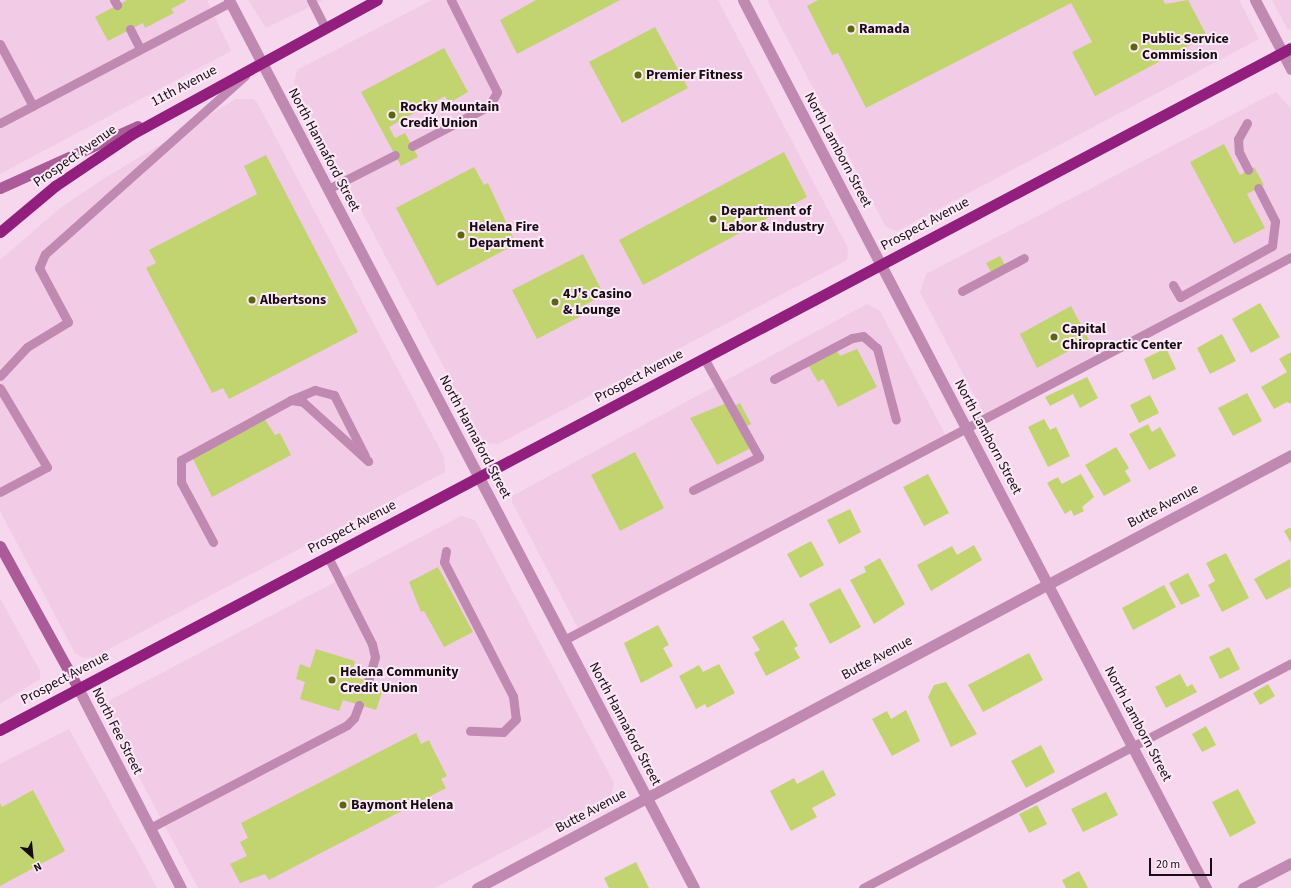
<!DOCTYPE html>
<html>
<head>
<meta charset="utf-8">
<style>
	body { margin:0 }
	#map { position:relative; width:1291px; height:888px; overflow:hidden; background:#f7d7ed; font-family:"Source Sans 3",sans-serif }
	div>[style] { position:absolute }
	.built>* { inset:0; background:#f2cbe6 }
	.building>* { inset:0; background:#c2d46f }
	.service>* { height:9px; margin:-4.5px; padding:0 4.5px; transform-origin:4.5px; border-radius:4.5px; background:#c089b1 }
	.minor>* { height:11px; margin:-5.5px; padding:0 5.5px; transform-origin:5.5px; border-radius:5.5px; background:#c089b1 }
	.tertiary>* { height:11px; margin:-5.5px; padding:0 5.5px; transform-origin:5.5px; border-radius:5.5px; background:#c089b1 }
	.secondary>* { height:11px; margin:-5.5px; padding:0 5.5px; transform-origin:5.5px; border-radius:5.5px; background:#ab5c98 }
	.trunk>* { height:11px; margin:-5.5px; padding:0 5.5px; transform-origin:5.5px; border-radius:5.5px; background:#921e7e }
	.dots>* { width:11px; height:11px; translate:-50% -50%; box-sizing:border-box; border:2px solid #fce9f6; border-radius:50% }
	span { translate:-50% -50%; white-space:nowrap; text-align:center; line-height:1.15; -webkit-text-stroke:4px #fce9f6; paint-order:stroke }
	.poi-label { font-size:14px; color:#170c14; font-weight:700 }
	.left { translate:0 -50%; text-align:left }
	.street-label { font-size:14px; color:#170c14 }
	.north { position:absolute; left:12px; top:836px; width:40px; height:40px; -webkit-text-stroke:3px #fce9f6; paint-order:stroke; rotate:153deg; font-size:11px; font-weight:700; line-height:16px; text-align:center; color:#170c14 }
	.north::after { content:''; display:block; margin:auto; width:14px; height:18px; background:#170c14; clip-path:polygon(50% 0,100% 100%,50% 72%,0 100%) }
	.scale { position:absolute; left:1149px; top:858px; width:63px; height:18px; box-sizing:border-box; border:2px solid #170c14; border-top:0; padding-left:5px; font-size:12px; line-height:14px; white-space:nowrap; color:#170c14; -webkit-text-stroke:3px #fce9f6; paint-order:stroke }
</style>
</head>
<body>
<div id="map">
	<div class="built">
		<div style="clip-path:polygon(0 0,207px 0,231px 51px,0 174px)"></div>
		<div style="clip-path:polygon(248px 0,324px 0,266px 28px)"></div>
		<div style="clip-path:polygon(432px 0,718px 0,848px 248px,847px 260px,498px 444px,484px 443px,294px 83px,297px 70px)"></div>
		<div style="clip-path:polygon(767px 0,1239px 0,1259px 39px,897px 231px,886px 227px)"></div>
		<div style="clip-path:polygon(1272px 0,1291px 0,1291px 28px,1288px 30px)"></div>
		<div style="clip-path:polygon(1276px 92px,1291px 108px,1291px 257px,986px 418px,920px 292px,926px 274px)"></div>
		<div style="clip-path:polygon(236px 99px,253px 99px,258px 104px,444px 457px,445px 472px,94px 657px,83px 658px,75px 653px,0 511px,0 260px,59px 209px,100px 181px)"></div>
		<div style="clip-path:polygon(867px 304px,880px 311px,947px 438px,580px 632px,512px 502px,512px 496px)"></div>
		<div style="clip-path:polygon(461px 516px,475px 520px,614px 783px,611px 795px,435px 888px,198px 888px,105px 713px,110px 700px)"></div>
		<div style="clip-path:polygon(0 598px,40px 671px,40px 679px,0 704px)"></div>
		<div style="clip-path:polygon(69px 729px,141px 858px,157px 888px,0 888px,0 764px)"></div>
	</div>
	<div class="building">
		<div style="clip-path:polygon(127px 0,185px 0,186px 1px,171px 9px,174px 13px,145px 28px,143px 23px,108px 41px,95px 17px)"></div>
		<div style="clip-path:polygon(536px 0,620px 0,517px 54px,500px 20px)"></div>
		<div style="clip-path:polygon(818px 0,1163px 0,1165px 4px,1188px 0,1207px 36px,1095px 96px,1072px 52px,1092px 42px,1071px 3px,866px 108px,838px 53px,832px 55px,807px 6px)"></div>
		<div style="clip-path:polygon(655px 27px,688px 88px,622px 123px,589px 62px)"></div>
		<div style="clip-path:polygon(444px 48px,468px 92px,449px 103px,445px 96px,389px 127px,395px 138px,405px 133px,418px 157px,401px 166px,361px 92px)"></div>
		<div style="clip-path:polygon(1224px 144px,1240px 175px,1254px 167px,1264px 185px,1247px 194px,1265px 228px,1234px 244px,1190px 162px)"></div>
		<div style="clip-path:polygon(784px 152px,807px 197px,643px 285px,619px 240px)"></div>
		<div style="clip-path:polygon(266px 155px,358px 332px,229px 399px,223px 388px,212px 393px,146px 268px,156px 263px,149px 250px,257px 194px,244px 166px)"></div>
		<div style="clip-path:polygon(474px 167px,484px 185px,488px 183px,516px 244px,437px 286px,396px 208px)"></div>
		<div style="clip-path:polygon(583px 254px,604px 295px,579px 308px,583px 315px,537px 339px,512px 290px)"></div>
		<div style="clip-path:polygon(1000px 256px,1005px 265px,991px 272px,986px 263px)"></div>
		<div style="clip-path:polygon(1260px 303px,1280px 337px,1251px 353px,1232px 319px)"></div>
		<div style="clip-path:polygon(1071px 306px,1089px 340px,1037px 368px,1020px 334px)"></div>
		<div style="clip-path:polygon(1222px 334px,1236px 361px,1210px 374px,1197px 348px)"></div>
		<div style="clip-path:polygon(1166px 348px,1176px 369px,1153px 380px,1144px 359px)"></div>
		<div style="clip-path:polygon(836px 349px,840px 356px,857px 349px,877px 387px,838px 407px,823px 379px,818px 382px,807px 363px)"></div>
		<div style="clip-path:polygon(1291px 352px,1291px 404px,1287px 402px,1274px 409px,1261px 387px,1287px 372px,1279px 359px)"></div>
		<div style="clip-path:polygon(1087px 377px,1098px 398px,1080px 408px,1073px 394px,1050px 406px,1045px 397px)"></div>
		<div style="clip-path:polygon(1247px 393px,1262px 421px,1233px 436px,1218px 408px)"></div>
		<div style="clip-path:polygon(1150px 395px,1159px 413px,1139px 423px,1130px 405px)"></div>
		<div style="clip-path:polygon(727px 403px,730px 408px,740px 403px,751px 424px,741px 429px,751px 448px,717px 465px,690px 418px)"></div>
		<div style="clip-path:polygon(264px 418px,275px 435px,280px 433px,291px 455px,212px 497px,193px 459px)"></div>
		<div style="clip-path:polygon(1044px 419px,1050px 430px,1056px 427px,1070px 456px,1048px 467px,1028px 427px)"></div>
		<div style="clip-path:polygon(1148px 424px,1152px 432px,1160px 427px,1176px 456px,1149px 470px,1129px 434px)"></div>
		<div style="clip-path:polygon(1116px 447px,1129px 468px,1125px 471px,1131px 481px,1104px 496px,1085px 465px)"></div>
		<div style="clip-path:polygon(635px 452px,664px 508px,620px 531px,591px 475px)"></div>
		<div style="clip-path:polygon(928px 474px,949px 513px,924px 526px,903px 487px)"></div>
		<div style="clip-path:polygon(1081px 474px,1094px 497px,1082px 507px,1084px 511px,1074px 516px,1071px 510px,1065px 514px,1047px 483px,1058px 477px,1062px 484px)"></div>
		<div style="clip-path:polygon(850px 509px,861px 532px,839px 544px,827px 520px)"></div>
		<div style="clip-path:polygon(1291px 527px,1291px 543px,1284px 531px)"></div>
		<div style="clip-path:polygon(811px 541px,824px 565px,800px 578px,787px 554px)"></div>
		<div style="clip-path:polygon(974px 545px,982px 560px,931px 591px,917px 565px,952px 546px,957px 555px)"></div>
		<div style="clip-path:polygon(1226px 553px,1249px 598px,1222px 612px,1208px 585px,1215px 581px,1206px 563px)"></div>
		<div style="clip-path:polygon(880px 558px,905px 604px,874px 624px,850px 580px,866px 572px,864px 567px)"></div>
		<div style="clip-path:polygon(1290px 559px,1291px 587px,1266px 600px,1254px 579px)"></div>
		<div style="clip-path:polygon(438px 567px,473px 632px,444px 647px,424px 611px,421px 612px,409px 582px)"></div>
		<div style="clip-path:polygon(1188px 573px,1200px 596px,1181px 605px,1169px 583px)"></div>
		<div style="clip-path:polygon(1164px 585px,1176px 607px,1133px 630px,1122px 608px)"></div>
		<div style="clip-path:polygon(840px 588px,861px 627px,830px 644px,809px 604px)"></div>
		<div style="clip-path:polygon(783px 620px,798px 646px,794px 648px,800px 658px,766px 676px,754px 653px,760px 650px,752px 637px)"></div>
		<div style="clip-path:polygon(658px 625px,669px 645px,663px 648px,673px 666px,641px 683px,624px 643px)"></div>
		<div style="clip-path:polygon(1229px 647px,1240px 669px,1220px 679px,1209px 657px)"></div>
		<div style="clip-path:polygon(316px 649px,355px 661px,351px 676px,384px 686px,376px 710px,343px 700px,339px 711px,300px 699px,305px 682px,296px 679px,300px 664px,310px 668px)"></div>
		<div style="clip-path:polygon(1029px 653px,1043px 680px,983px 712px,968px 685px)"></div>
		<div style="clip-path:polygon(719px 664px,735px 693px,707px 708px,705px 704px,696px 709px,679px 676px,699px 665px,703px 672px)"></div>
		<div style="clip-path:polygon(1180px 674px,1187px 687px,1192px 684px,1197px 692px,1166px 708px,1155px 687px)"></div>
		<div style="clip-path:polygon(946px 682px,977px 734px,951px 747px,928px 697px,934px 685px)"></div>
		<div style="clip-path:polygon(1268px 684px,1275px 696px,1260px 705px,1253px 693px)"></div>
		<div style="clip-path:polygon(906px 710px,920px 741px,892px 756px,872px 719px,887px 711px,891px 719px)"></div>
		<div style="clip-path:polygon(1206px 726px,1216px 745px,1202px 752px,1192px 734px)"></div>
		<div style="clip-path:polygon(416px 733px,421px 744px,429px 740px,432px 747px,447px 776px,441px 779px,446px 788px,269px 880px,265px 874px,240px 883px,230px 864px,247px 856px,240px 842px,248px 838px,241px 823px)"></div>
		<div style="clip-path:polygon(1041px 745px,1055px 772px,1026px 788px,1011px 761px)"></div>
		<div style="clip-path:polygon(823px 770px,836px 795px,812px 808px,817px 817px,791px 831px,770px 791px,794px 778px,797px 784px)"></div>
		<div style="clip-path:polygon(1238px 789px,1256px 823px,1230px 837px,1212px 802px)"></div>
		<div style="clip-path:polygon(33px 790px,65px 851px,0 886px,0 803px,2px 807px)"></div>
		<div style="clip-path:polygon(1106px 792px,1118px 815px,1083px 832px,1071px 809px)"></div>
		<div style="clip-path:polygon(1037px 805px,1047px 824px,1029px 833px,1019px 814px)"></div>
		<div style="clip-path:polygon(636px 862px,649px 888px,609px 888px,604px 878px)"></div>
		<div style="clip-path:polygon(1079px 871px,1088px 888px,1066px 888px,1062px 880px)"></div>
	</div>
	<div class="service">
		<div style="left:114px;top:0;width:6px;rotate:59deg"></div>
		<div style="left:311px;top:0;width:31px;rotate:63deg"></div>
		<div style="left:130px;top:29px;width:22px;rotate:63deg"></div>
		<div style="left:0;top:44px;width:70px;rotate:62deg"></div>
		<div style="left:0;top:123px;width:260px;rotate:-27.7deg"></div>
		<div style="left:1247px;top:123px;width:18px;rotate:119deg"></div>
		<div style="left:1238px;top:139px;width:13px;rotate:86deg"></div>
		<div style="left:1239px;top:152px;width:20px;rotate:63deg"></div>
		<div style="left:412px;top:146px;width:87px;rotate:-27.5deg"></div>
		<div style="left:489px;top:106px;width:16px;rotate:-60deg"></div>
		<div style="left:497px;top:92px;width:103px;rotate:-116.6deg"></div>
		<div style="left:328px;top:189px;width:75px;rotate:-26.9deg"></div>
		<div style="left:1173px;top:285px;width:14px;rotate:60deg"></div>
		<div style="left:1180px;top:297px;width:105px;rotate:-29deg"></div>
		<div style="left:1272px;top:246px;width:25px;rotate:-83deg"></div>
		<div style="left:1275px;top:221px;width:37px;rotate:-117deg"></div>
		<div style="left:962px;top:291px;width:70px;rotate:-28deg"></div>
		<div style="left:0;top:376px;width:40px;rotate:-47deg"></div>
		<div style="left:27px;top:347px;width:48px;rotate:-31.4deg"></div>
		<div style="left:68px;top:322px;width:61px;rotate:-118.2deg"></div>
		<div style="left:39px;top:268px;width:15px;rotate:-67deg"></div>
		<div style="left:45px;top:254px;width:268px;rotate:-41.7deg"></div>
		<div style="left:774px;top:379px;width:88px;rotate:-27.7deg"></div>
		<div style="left:852px;top:338px;width:11px;rotate:-10deg"></div>
		<div style="left:863px;top:336px;width:18px;rotate:41deg"></div>
		<div style="left:877px;top:348px;width:74px;rotate:75.2deg"></div>
		<div style="left:0;top:388px;width:92px;rotate:59.3deg"></div>
		<div style="left:47px;top:467px;width:53px;rotate:152deg"></div>
		<div style="left:291px;top:400px;width:26px;rotate:-23deg"></div>
		<div style="left:315px;top:390px;width:20px;rotate:15deg"></div>
		<div style="left:334px;top:395px;width:68px;rotate:63.1deg"></div>
		<div style="left:693px;top:490px;width:74px;rotate:-26.6deg"></div>
		<div style="left:759px;top:457px;width:113px;rotate:-119.1deg"></div>
		<div style="left:213px;top:542px;width:68px;rotate:-118.1deg"></div>
		<div style="left:181px;top:482px;width:22px;rotate:-90deg"></div>
		<div style="left:181px;top:460px;width:125px;rotate:-28.6deg"></div>
		<div style="left:291px;top:400px;width:12px;rotate:9deg"></div>
		<div style="left:303px;top:402px;width:88px;rotate:42.2deg"></div>
		<div style="left:446px;top:551px;width:11px;rotate:100deg"></div>
		<div style="left:444px;top:562px;width:151px;rotate:62.8deg"></div>
		<div style="left:513px;top:696px;width:23px;rotate:83deg"></div>
		<div style="left:516px;top:719px;width:18px;rotate:135deg"></div>
		<div style="left:503px;top:732px;width:33px;rotate:-178deg"></div>
		<div style="left:328px;top:557px;width:97px;rotate:63.2deg"></div>
		<div style="left:372px;top:644px;width:13px;rotate:77deg"></div>
		<div style="left:375px;top:657px;width:25px;rotate:106deg"></div>
		<div style="left:564px;top:640px;width:822px;rotate:-27.78deg"></div>
		<div style="left:150px;top:828px;width:222px;rotate:-27.6deg"></div>
		<div style="left:347px;top:725px;width:10px;rotate:-45deg"></div>
		<div style="left:354px;top:718px;width:14px;rotate:-69deg"></div>
		<div style="left:863px;top:888px;width:484px;rotate:-27.7deg"></div>
	</div>
	<div class="minor">
		<div style="left:229px;top:0;width:1002px;rotate:62.36deg"></div>
		<div style="left:1255px;top:0;width:78px;rotate:62.4deg"></div>
		<div style="left:881px;top:265px;width:703px;rotate:62.45deg"></div>
		<div style="left:78px;top:688px;width:225px;rotate:62.8deg"></div>
		<div style="left:477px;top:888px;width:922px;rotate:-28.01deg"></div>
		<div style="left:1243px;top:888px;width:54px;rotate:-27.5deg"></div>
	</div>
	<div class="tertiary">
		<div style="left:743px;top:0;width:299px;rotate:62.5deg"></div>
	</div>
	<div class="secondary">
		<div style="left:0;top:188px;width:151px;rotate:-24.2deg"></div>
		<div style="left:0;top:546px;width:162px;rotate:61.2deg"></div>
	</div>
	<div class="trunk">
		<div style="left:0;top:232px;width:72px;rotate:-39.9deg"></div>
		<div style="left:55px;top:186px;width:93px;rotate:-34deg"></div>
		<div style="left:132px;top:134px;width:279px;rotate:-28.7deg"></div>
		<div style="left:0;top:730px;width:1460px;rotate:-27.85deg"></div>
	</div>
	<div class="dots">
		<div style="left:851px;top:29px;background:#5b670c"></div>
		<div style="left:1134px;top:47px;background:#5b670c"></div>
		<div style="left:638px;top:75px;background:#5b670c"></div>
		<div style="left:392px;top:115px;background:#5b670c"></div>
		<div style="left:713px;top:219px;background:#5b670c"></div>
		<div style="left:461px;top:235px;background:#5b670c"></div>
		<div style="left:252px;top:300px;background:#5b670c"></div>
		<div style="left:555px;top:302px;background:#5b670c"></div>
		<div style="left:1054px;top:337px;background:#5b670c"></div>
		<div style="left:332px;top:680px;background:#5b670c"></div>
		<div style="left:343px;top:805px;background:#5b670c"></div>
	</div>
	<div class="poi-label">
		<span class="left" style="left:859px;top:29px">Ramada</span>
		<span class="left" style="left:1142px;top:47px">Public Service<br>Commission</span>
		<span class="left" style="left:646px;top:75px">Premier Fitness</span>
		<span class="left" style="left:400px;top:115px">Rocky Mountain<br>Credit Union</span>
		<span class="left" style="left:721px;top:219px">Department of<br>Labor &amp; Industry</span>
		<span class="left" style="left:469px;top:235px">Helena Fire<br>Department</span>
		<span class="left" style="left:563px;top:302px">4J's Casino<br>&amp; Lounge</span>
		<span class="left" style="left:260px;top:300px">Albertsons</span>
		<span class="left" style="left:1062px;top:337px">Capital<br>Chiropractic Center</span>
		<span class="left" style="left:340px;top:680px">Helena Community<br>Credit Union</span>
		<span class="left" style="left:351px;top:805px">Baymont Helena</span>
	</div>
	<div class="street-label">
		<span style="left:184px;top:86px;rotate:-28deg">11th Avenue</span>
		<span style="left:324px;top:150px;rotate:62deg">North Hannaford Street</span>
		<span style="left:838px;top:150px;rotate:62deg">North Lamborn Street</span>
		<span style="left:75px;top:156px;rotate:-35deg">Prospect Avenue</span>
		<span style="left:925px;top:224px;rotate:-28deg">Prospect Avenue</span>
		<span style="left:639px;top:376px;rotate:-28deg">Prospect Avenue</span>
		<span style="left:475px;top:437px;rotate:62deg">North Hannaford Street</span>
		<span style="left:988px;top:437px;rotate:62deg">North Lamborn Street</span>
		<span style="left:1163px;top:506px;rotate:-28deg">Butte Avenue</span>
		<span style="left:352px;top:527px;rotate:-28deg">Prospect Avenue</span>
		<span style="left:877px;top:658px;rotate:-28deg">Butte Avenue</span>
		<span style="left:65px;top:678px;rotate:-28deg">Prospect Avenue</span>
		<span style="left:625px;top:724px;rotate:62deg">North Hannaford Street</span>
		<span style="left:1138px;top:724px;rotate:62deg">North Lamborn Street</span>
		<span style="left:117px;top:731px;rotate:63deg">North Fee Street</span>
		<span style="left:591px;top:811px;rotate:-28deg">Butte Avenue</span>
	</div>
	<div class="north">N</div>
	<div class="scale">20 m</div>
</div>
</body>
</html>
